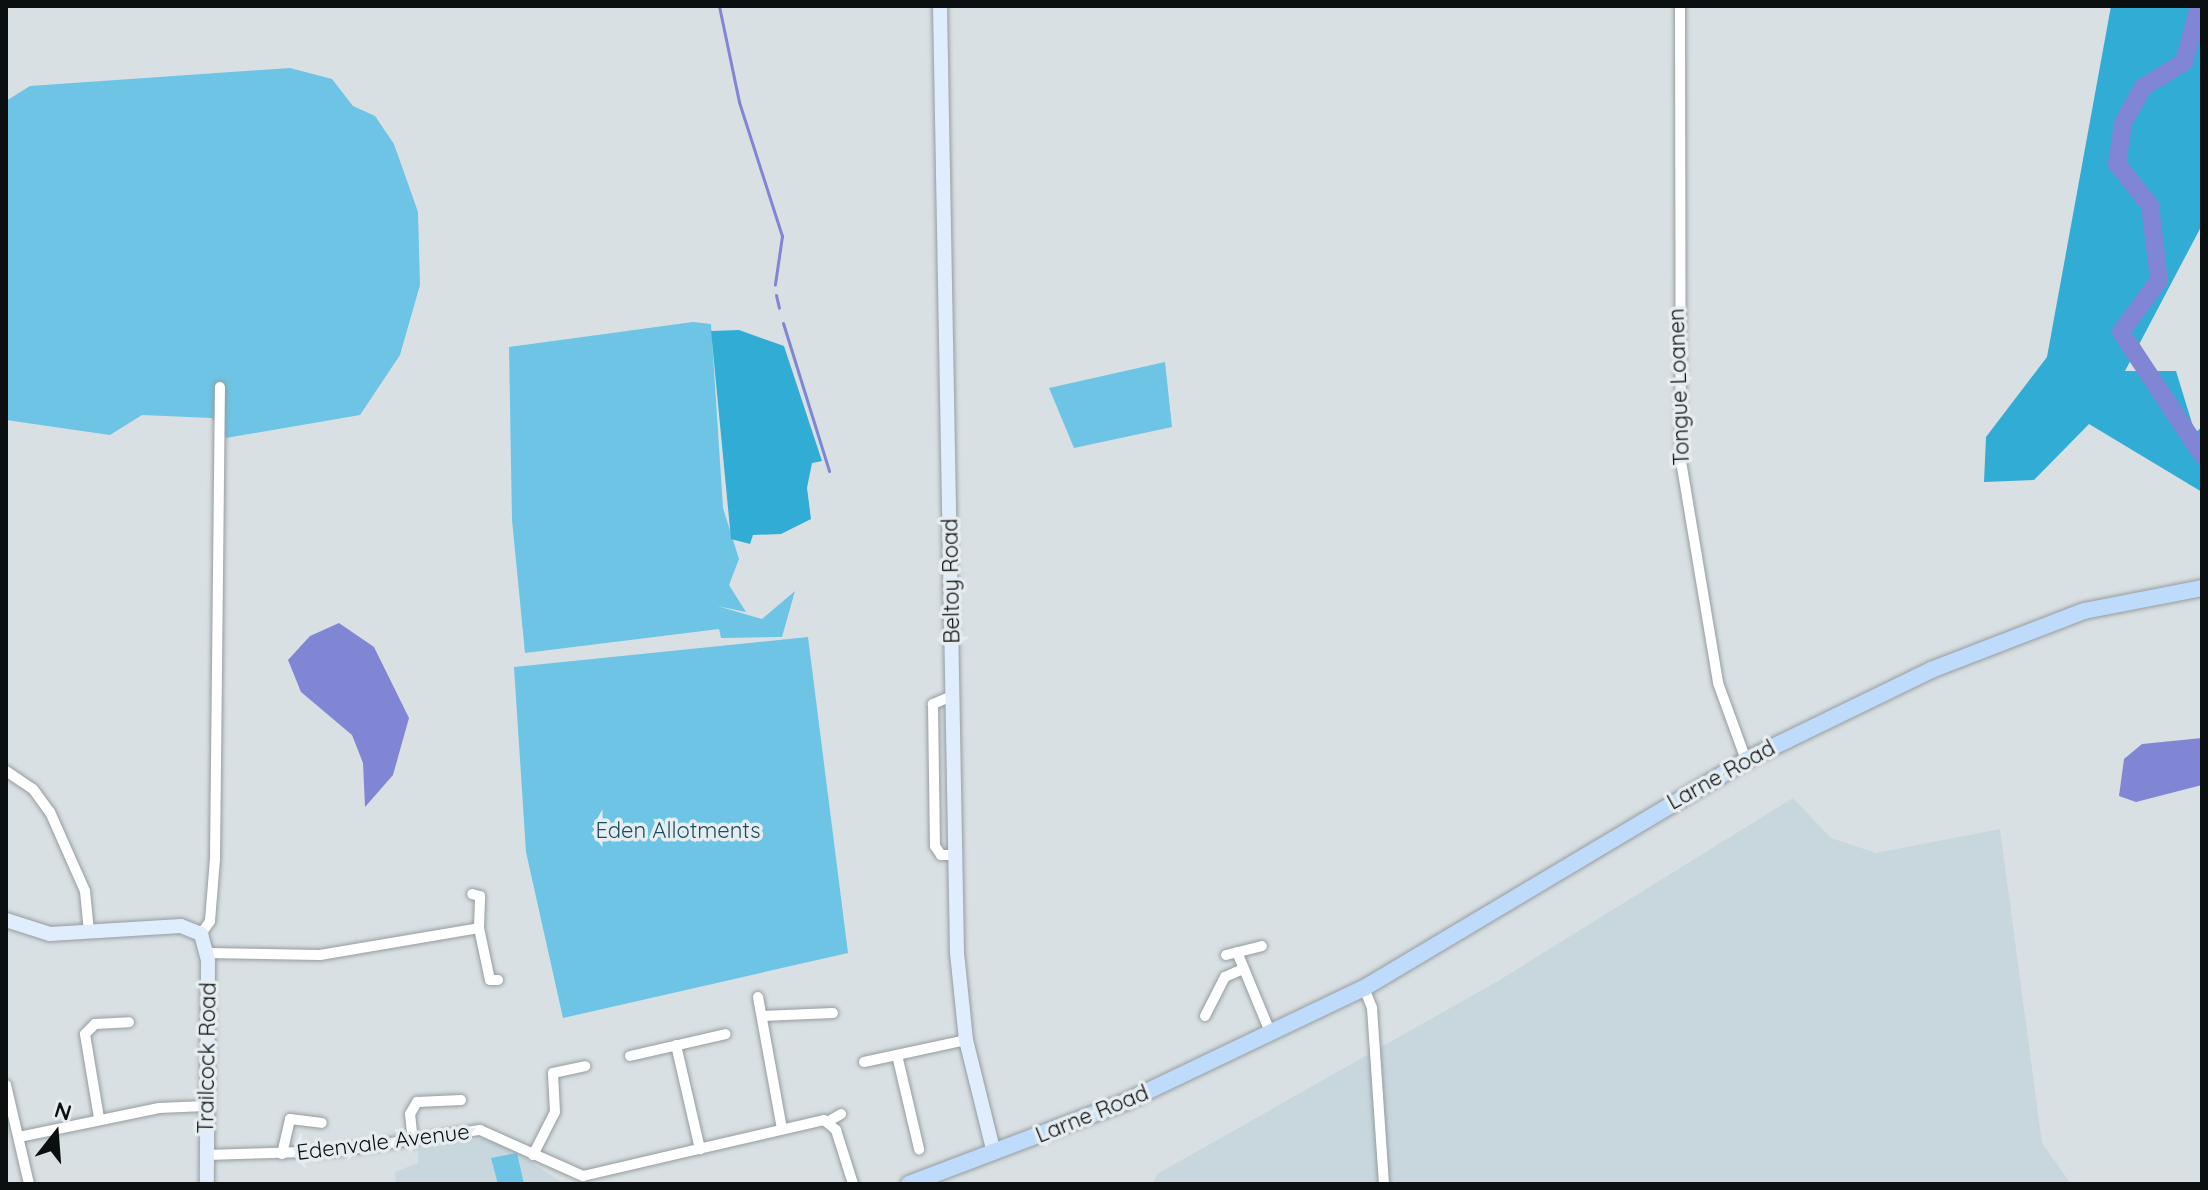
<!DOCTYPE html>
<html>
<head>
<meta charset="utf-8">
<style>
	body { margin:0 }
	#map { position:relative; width:2208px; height:1190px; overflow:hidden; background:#d9e0e3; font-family:Quicksand,sans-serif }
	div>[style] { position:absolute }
	.built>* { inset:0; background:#c7d7dd }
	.green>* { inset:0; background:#6dc4e5 }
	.forest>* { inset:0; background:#31acd4 }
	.water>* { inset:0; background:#8085d4 }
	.stream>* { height:3px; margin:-1.5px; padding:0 1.5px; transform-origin:1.5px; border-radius:1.5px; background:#8085d4 }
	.river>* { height:18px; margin:-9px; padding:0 9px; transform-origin:9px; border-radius:9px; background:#8085d4 }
	.roads { filter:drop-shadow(0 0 2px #959c9f) drop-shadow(0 0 2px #959c9f) }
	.street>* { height:10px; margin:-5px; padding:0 5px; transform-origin:5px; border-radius:5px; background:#fff }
	.secondary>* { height:14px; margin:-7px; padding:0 7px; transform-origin:7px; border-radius:7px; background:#dfedfd }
	.primary>* { height:16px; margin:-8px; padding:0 8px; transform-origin:8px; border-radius:8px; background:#bfdbfb }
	span { translate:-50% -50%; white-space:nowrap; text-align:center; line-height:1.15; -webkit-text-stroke:7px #e6edf0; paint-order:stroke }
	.street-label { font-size:22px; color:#0c0f10 }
	.park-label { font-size:22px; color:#1c4d5e }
	.frame { position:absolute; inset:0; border:8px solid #0c0f10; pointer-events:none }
	.north { position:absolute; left:16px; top:1094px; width:80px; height:80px; -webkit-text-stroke:6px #e6edf0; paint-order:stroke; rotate:17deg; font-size:22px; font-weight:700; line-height:32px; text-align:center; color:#0c0f10 }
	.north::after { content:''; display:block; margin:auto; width:28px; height:36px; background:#0c0f10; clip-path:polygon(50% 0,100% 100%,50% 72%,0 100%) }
</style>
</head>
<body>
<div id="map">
	<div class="built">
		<div style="clip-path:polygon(1793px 798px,1831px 838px,1876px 853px,2000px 829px,2042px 1143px,2071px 1184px,1153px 1184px,1157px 1174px,1498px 981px)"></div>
		<div style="clip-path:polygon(494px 1137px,561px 1182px,396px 1184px,395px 1172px,418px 1163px,418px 1149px)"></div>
	</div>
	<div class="green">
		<div style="clip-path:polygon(290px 68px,332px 79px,353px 106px,375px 116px,394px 144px,418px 212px,420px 285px,400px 355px,360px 415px,226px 438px,212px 418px,142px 415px,110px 435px,6px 420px,6px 101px,30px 86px)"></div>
		<div style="clip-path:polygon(693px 322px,711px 324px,723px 508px,739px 559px,729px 585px,746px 612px,717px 606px,762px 619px,795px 591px,782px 637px,721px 638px,719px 629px,525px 653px,512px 520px,509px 347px)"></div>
		<div style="clip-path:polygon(1165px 362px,1172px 427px,1074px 448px,1049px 388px)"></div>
		<div style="clip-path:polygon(808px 637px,848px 953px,563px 1018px,526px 852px,514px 667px)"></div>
		<div style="clip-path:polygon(517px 1153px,524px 1184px,498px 1184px,491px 1158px)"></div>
	</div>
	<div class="forest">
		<div style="clip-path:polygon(2111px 6px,2202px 6px,2202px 225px,2125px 371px,2176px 371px,2195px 433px,2202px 427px,2202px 492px,2089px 424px,2034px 480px,1984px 482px,1986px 437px,2047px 357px)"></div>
		<div style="clip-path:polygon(739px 330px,784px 346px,822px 461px,812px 463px,807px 488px,811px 519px,781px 534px,753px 535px,750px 544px,731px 539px,711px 331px)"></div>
	</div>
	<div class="water">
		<div style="clip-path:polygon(339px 623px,374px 647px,409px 718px,393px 775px,365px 807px,363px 763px,352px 735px,301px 692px,288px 660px,310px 636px)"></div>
		<div style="clip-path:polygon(2202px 738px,2202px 785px,2136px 802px,2119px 796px,2124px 759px,2142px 744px)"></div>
	</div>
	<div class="stream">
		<div style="left:719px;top:6px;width:98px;rotate:78.2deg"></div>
		<div style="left:739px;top:102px;width:141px;rotate:72.2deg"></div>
		<div style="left:782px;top:236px;width:49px;rotate:98.3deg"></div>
		<div style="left:776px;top:295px;width:13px;rotate:77deg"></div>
		<div style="left:783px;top:323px;width:155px;rotate:72.7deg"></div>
	</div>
	<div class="river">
		<div style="left:2199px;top:6px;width:58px;rotate:105deg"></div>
		<div style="left:2184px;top:62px;width:48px;rotate:148.6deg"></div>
		<div style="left:2143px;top:87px;width:41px;rotate:119.1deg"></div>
		<div style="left:2123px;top:123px;width:41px;rotate:98.3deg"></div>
		<div style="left:2117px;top:164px;width:53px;rotate:51.2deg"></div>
		<div style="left:2150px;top:205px;width:76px;rotate:83.2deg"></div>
		<div style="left:2159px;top:280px;width:64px;rotate:126.2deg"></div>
		<div style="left:2121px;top:332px;width:147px;rotate:56.6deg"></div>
	</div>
	<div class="roads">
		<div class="street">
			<div style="left:1680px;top:6px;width:455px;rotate:89.9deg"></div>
			<div style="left:1681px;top:461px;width:225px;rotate:80.5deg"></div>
			<div style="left:1718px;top:683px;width:82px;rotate:70deg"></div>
			<div style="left:952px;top:696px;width:21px;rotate:157deg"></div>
			<div style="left:933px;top:704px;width:142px;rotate:89.2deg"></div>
			<div style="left:935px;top:846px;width:11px;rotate:56deg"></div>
			<div style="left:941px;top:855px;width:14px"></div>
			<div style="left:6px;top:771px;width:32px;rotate:34deg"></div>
			<div style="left:33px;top:789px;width:29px;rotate:54deg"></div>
			<div style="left:50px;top:812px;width:86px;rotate:66.1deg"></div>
			<div style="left:85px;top:891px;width:41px;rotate:84.4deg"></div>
			<div style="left:479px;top:928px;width:53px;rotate:78.1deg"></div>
			<div style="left:490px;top:980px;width:8px"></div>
			<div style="left:201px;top:934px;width:16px;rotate:-55deg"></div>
			<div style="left:210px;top:921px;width:62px;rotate:-85.4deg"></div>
			<div style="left:215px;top:859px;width:472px;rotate:-89.4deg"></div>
			<div style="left:1237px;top:952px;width:89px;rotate:67.5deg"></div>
			<div style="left:208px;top:953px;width:112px;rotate:1deg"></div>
			<div style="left:320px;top:955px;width:161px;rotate:-9.6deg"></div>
			<div style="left:479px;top:928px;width:32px;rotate:-88deg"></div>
			<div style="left:480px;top:896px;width:8px;rotate:-166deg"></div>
			<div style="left:1226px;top:955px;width:37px;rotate:-14deg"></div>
			<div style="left:1364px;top:988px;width:22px;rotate:68deg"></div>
			<div style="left:1372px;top:1008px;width:176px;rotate:86.1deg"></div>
			<div style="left:758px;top:997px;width:134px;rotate:79.7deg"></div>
			<div style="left:762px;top:1016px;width:71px;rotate:-2.4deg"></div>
			<div style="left:1205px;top:1016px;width:44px;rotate:-62.9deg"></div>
			<div style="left:1225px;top:977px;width:20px;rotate:-24deg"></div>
			<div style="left:676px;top:1045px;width:107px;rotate:77deg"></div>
			<div style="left:897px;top:1055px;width:97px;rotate:76.8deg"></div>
			<div style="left:630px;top:1056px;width:98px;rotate:-12.9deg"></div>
			<div style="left:864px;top:1062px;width:104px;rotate:-12.2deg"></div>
			<div style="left:6px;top:1085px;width:102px;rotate:76.9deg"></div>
			<div style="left:99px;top:1118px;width:85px;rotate:-99.5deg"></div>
			<div style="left:85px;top:1034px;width:14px;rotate:-45deg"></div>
			<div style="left:95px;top:1024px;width:34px;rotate:-3deg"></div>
			<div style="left:829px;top:1121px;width:14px;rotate:-30deg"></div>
			<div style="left:19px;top:1137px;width:143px;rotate:-11.7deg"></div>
			<div style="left:159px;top:1108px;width:46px;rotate:-2.5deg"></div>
			<div style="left:413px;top:1142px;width:28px;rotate:-96deg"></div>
			<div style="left:410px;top:1114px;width:14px;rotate:-60deg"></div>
			<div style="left:417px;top:1102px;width:44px;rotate:-2.6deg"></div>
			<div style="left:282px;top:1154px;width:36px;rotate:-77deg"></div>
			<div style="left:290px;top:1119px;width:32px;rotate:7deg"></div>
			<div style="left:206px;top:1155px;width:130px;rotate:-1.8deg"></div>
			<div style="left:336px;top:1151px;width:146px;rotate:-8.3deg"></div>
			<div style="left:480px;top:1130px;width:113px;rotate:24.1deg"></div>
			<div style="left:583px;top:1176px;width:247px;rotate:-13.1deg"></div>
			<div style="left:824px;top:1120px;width:16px;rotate:40deg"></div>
			<div style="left:836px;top:1130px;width:57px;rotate:72.5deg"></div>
			<div style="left:533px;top:1155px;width:48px;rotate:-62.9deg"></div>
			<div style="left:555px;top:1112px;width:39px;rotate:-93deg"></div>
			<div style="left:553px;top:1073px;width:33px;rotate:-12deg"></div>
		</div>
		<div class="secondary">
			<div style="left:940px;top:6px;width:947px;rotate:88.97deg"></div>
			<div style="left:957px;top:953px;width:87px;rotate:84.1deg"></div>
			<div style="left:966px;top:1040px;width:116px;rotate:76.1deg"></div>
			<div style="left:6px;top:920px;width:46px;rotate:17.7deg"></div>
			<div style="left:50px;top:934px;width:131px;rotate:-3.5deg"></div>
			<div style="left:181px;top:926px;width:22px;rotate:22deg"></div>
			<div style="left:201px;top:934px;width:27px;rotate:75deg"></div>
			<div style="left:208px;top:960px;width:224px;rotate:90.3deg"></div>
		</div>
		<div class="primary">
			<div style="left:909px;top:1184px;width:233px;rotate:-20.8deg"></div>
			<div style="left:1127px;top:1101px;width:263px;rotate:-25.5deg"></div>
			<div style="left:1364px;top:988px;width:445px;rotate:-30.8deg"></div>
			<div style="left:1746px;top:760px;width:206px;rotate:-25.9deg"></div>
			<div style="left:1931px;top:670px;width:164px;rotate:-21.1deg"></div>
			<div style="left:2084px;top:611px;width:120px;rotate:-11deg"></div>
		</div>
	</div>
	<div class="street-label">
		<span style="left:1679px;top:387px;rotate:-92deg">Tongue Loanen</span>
		<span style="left:951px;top:581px;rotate:-91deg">Beltoy Road</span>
		<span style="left:1721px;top:775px;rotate:-29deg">Larne Road</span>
		<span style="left:207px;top:1058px;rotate:-89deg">Trailcock Road</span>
		<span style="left:1092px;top:1114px;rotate:-22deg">Larne Road</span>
		<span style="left:383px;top:1142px;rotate:-7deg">Edenvale Avenue</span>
	</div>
	<div class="park-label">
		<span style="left:678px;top:831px">Eden Allotments</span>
	</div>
	<div class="frame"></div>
	<div class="north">N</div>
</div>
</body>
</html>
